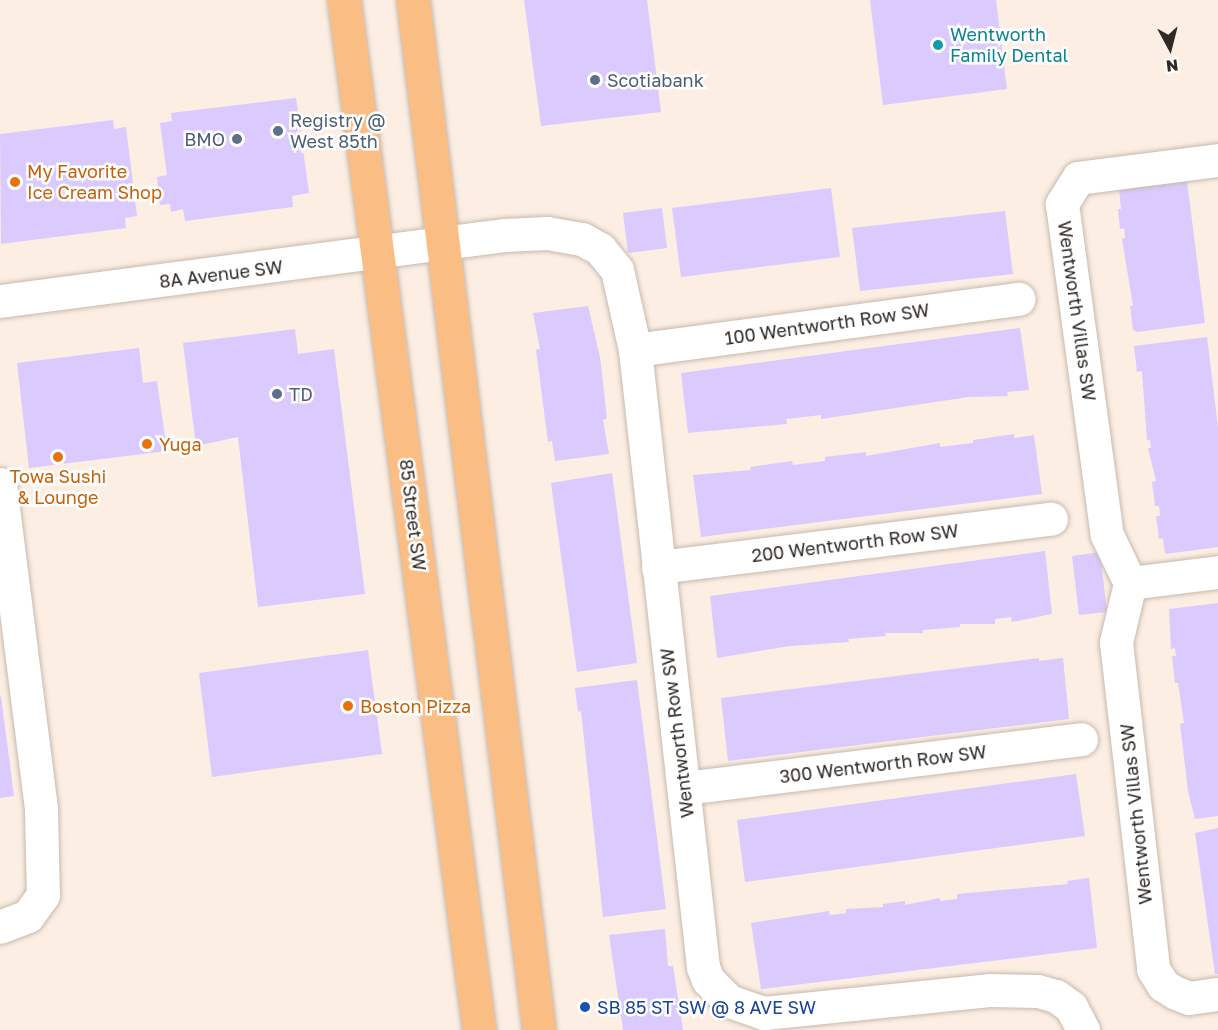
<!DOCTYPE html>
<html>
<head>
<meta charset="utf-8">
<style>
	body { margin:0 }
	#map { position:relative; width:1218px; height:1030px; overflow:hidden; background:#fceee2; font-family:"Golos Text",sans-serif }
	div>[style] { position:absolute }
	.building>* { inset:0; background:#dbcafd }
	.roads { filter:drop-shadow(0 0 2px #c6b9ae) drop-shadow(0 0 2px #c6b9ae) }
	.minor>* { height:33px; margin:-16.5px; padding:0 16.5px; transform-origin:16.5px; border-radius:16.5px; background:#fff }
	.major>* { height:33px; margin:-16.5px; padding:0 16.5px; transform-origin:16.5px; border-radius:16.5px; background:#fabd84 }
	.dots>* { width:16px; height:16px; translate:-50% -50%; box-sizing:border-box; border:3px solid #fff; border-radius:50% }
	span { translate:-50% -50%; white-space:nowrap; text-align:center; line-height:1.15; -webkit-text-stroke:5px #fff; paint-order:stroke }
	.culture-label { font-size:18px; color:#0d838f }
	.left { translate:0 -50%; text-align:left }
	.service-label { font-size:18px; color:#4e5e75 }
	.right { translate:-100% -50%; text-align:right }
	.food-label { font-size:18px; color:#c56008 }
	.street-label { font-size:18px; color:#2e2925 }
	.transit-label { font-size:18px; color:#164399 }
	.north { position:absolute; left:1140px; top:18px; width:60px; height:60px; -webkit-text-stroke:4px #fff; paint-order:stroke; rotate:173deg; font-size:16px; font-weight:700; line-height:24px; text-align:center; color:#2e2925 }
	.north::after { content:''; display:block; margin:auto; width:21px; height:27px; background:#2e2925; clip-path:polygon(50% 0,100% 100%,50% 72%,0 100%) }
</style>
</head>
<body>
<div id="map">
	<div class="building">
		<div style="clip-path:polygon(524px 0,647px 0,661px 112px,541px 126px)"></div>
		<div style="clip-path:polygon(870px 0,996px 0,1007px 89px,883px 105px)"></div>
		<div style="clip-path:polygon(296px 98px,309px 193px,292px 196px,293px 207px,185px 221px,183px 209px,171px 212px,170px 204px,160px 205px,157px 177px,167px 175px,160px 123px,172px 121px,171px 113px)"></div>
		<div style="clip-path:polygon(113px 120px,114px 129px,126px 127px,137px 216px,125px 218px,126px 228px,1px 244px,0 134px)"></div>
		<div style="clip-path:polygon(1187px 181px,1205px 323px,1137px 332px,1133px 330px,1130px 306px,1133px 306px,1122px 239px,1125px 238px,1124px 228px,1120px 229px,1118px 209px,1121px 209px,1119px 189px)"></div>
		<div style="clip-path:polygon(831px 188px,840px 257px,681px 277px,672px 208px)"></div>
		<div style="clip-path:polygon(662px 208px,667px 248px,628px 253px,623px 213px)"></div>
		<div style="clip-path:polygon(1005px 211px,1013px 274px,860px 291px,852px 228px)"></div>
		<div style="clip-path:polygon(588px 306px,600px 357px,607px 418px,603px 420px,609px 454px,555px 461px,552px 441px,548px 442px,536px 350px,540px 349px,533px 313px)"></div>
		<div style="clip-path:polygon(1020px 328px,1029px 390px,1007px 392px,1008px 396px,969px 397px,821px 419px,821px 415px,786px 419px,787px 424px,688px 433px,681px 373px)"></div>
		<div style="clip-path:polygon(295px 329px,298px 354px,334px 349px,365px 594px,258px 607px,238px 437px,196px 446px,183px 343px)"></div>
		<div style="clip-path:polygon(1207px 337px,1218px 427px,1218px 547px,1165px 554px,1163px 538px,1159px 539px,1156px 516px,1160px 516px,1159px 506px,1155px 506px,1152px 482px,1156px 481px,1148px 448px,1151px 448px,1150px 440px,1147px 440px,1142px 371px,1137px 372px,1134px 346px)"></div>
		<div style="clip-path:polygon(139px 348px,143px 383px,157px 381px,167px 451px,29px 468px,17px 363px)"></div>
		<div style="clip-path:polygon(1014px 434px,1014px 438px,1034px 435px,1042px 494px,701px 537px,693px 475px,751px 470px,750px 467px,792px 461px,793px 465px,825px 461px,825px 457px,866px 452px,866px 456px,940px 443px,940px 447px,973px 443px,973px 440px)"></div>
		<div style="clip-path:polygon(612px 473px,637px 663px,577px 672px,551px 483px)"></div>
		<div style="clip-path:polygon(1045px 551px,1052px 614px,1012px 622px,1011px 617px,995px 619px,995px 624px,960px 624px,960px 627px,923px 630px,923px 633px,885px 633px,886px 636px,848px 639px,849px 642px,790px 646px,717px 658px,710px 596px)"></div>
		<div style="clip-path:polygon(1100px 552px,1107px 612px,1079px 615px,1072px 556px)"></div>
		<div style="clip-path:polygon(1218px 603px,1218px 816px,1195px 819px,1188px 791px,1180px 724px,1184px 723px,1178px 683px,1175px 683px,1172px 656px,1176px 656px,1175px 648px,1171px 649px,1169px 609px)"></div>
		<div style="clip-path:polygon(368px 650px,382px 754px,212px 777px,199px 673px)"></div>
		<div style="clip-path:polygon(1039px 658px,1039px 661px,1063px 658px,1069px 719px,728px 761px,721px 698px)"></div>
		<div style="clip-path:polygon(637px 680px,666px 909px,603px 917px,581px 711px,578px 712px,575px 688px)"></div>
		<div style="clip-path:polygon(1px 696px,14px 796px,0 798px,0 697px)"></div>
		<div style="clip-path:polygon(1076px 774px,1085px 836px,745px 882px,737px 820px)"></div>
		<div style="clip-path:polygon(1218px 828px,1218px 974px,1215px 974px,1195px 833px)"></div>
		<div style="clip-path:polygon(1089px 878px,1097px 948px,761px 989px,751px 923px,829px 911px,830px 915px,846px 913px,846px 909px,883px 907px,883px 904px,905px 901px,905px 905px,940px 898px,940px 901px,957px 899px,957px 894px,1068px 884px,1067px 881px)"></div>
		<div style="clip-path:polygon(665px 929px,668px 966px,673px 966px,683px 1030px,623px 1030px,609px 935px)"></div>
	</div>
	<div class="roads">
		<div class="minor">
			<div style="left:1218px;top:160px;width:141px;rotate:172.7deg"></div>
			<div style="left:1078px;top:178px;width:31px;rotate:122deg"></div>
			<div style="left:1062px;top:204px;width:334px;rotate:82.3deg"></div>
			<div style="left:1107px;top:535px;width:53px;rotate:64.4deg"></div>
			<div style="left:1130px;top:583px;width:61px;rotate:103.3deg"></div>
			<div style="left:1116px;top:642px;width:329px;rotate:83.5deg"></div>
			<div style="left:1153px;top:969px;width:19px;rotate:58deg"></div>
			<div style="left:1163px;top:985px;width:15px;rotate:32deg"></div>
			<div style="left:1176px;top:993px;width:14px;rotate:21deg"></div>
			<div style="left:1189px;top:998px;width:29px;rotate:-8deg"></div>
			<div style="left:0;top:301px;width:508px;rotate:-7.46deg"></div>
			<div style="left:504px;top:235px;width:43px;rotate:-2.7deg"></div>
			<div style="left:547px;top:233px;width:36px;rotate:10deg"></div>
			<div style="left:582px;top:239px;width:21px;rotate:29deg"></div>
			<div style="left:600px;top:249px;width:27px;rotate:51deg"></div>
			<div style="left:617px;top:270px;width:82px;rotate:77.3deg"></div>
			<div style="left:635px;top:350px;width:621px;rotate:83.71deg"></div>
			<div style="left:703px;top:967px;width:14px;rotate:69deg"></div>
			<div style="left:708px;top:980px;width:30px;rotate:45deg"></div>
			<div style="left:729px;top:1001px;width:37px;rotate:19deg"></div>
			<div style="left:764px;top:1013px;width:226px;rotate:-5.8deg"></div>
			<div style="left:989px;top:990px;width:49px;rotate:1.2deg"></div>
			<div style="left:1038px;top:991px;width:19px;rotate:16deg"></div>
			<div style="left:1056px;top:996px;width:19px;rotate:36deg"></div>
			<div style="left:1071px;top:1007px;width:26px;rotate:62deg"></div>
			<div style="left:635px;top:350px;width:387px;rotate:-7.6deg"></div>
			<div style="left:0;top:484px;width:329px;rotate:82.8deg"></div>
			<div style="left:41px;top:810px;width:85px;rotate:88.7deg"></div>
			<div style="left:43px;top:895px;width:26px;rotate:126deg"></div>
			<div style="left:28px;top:916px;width:30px;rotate:159deg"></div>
			<div style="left:658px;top:567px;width:396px;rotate:-7deg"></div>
			<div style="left:1130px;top:583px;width:89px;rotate:-7.1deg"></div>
			<div style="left:684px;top:788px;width:400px;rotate:-7deg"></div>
		</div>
		<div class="major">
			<div style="left:344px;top:0;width:1039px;rotate:82.53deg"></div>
			<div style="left:413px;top:0;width:1038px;rotate:83.03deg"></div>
		</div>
	</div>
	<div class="dots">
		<div style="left:938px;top:45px;background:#0f9aa8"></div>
		<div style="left:595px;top:80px;background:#5c6f8a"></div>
		<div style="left:278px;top:131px;background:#5c6f8a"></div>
		<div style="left:237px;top:139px;background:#5c6f8a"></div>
		<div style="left:15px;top:182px;background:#e8710a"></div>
		<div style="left:277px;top:394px;background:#5c6f8a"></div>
		<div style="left:147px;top:444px;background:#e8710a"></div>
		<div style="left:58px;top:457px;background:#e8710a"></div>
		<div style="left:348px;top:706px;background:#e8710a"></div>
		<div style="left:585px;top:1007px;background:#1a4fb4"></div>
	</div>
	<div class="culture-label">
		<span class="left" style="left:950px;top:45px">Wentworth<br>Family Dental</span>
	</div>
	<div class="service-label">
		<span class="left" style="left:607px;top:80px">Scotiabank</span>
		<span class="left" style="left:290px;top:131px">Registry @<br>West 85th</span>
		<span class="right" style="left:225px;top:139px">BMO</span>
		<span class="left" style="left:289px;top:394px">TD</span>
	</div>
	<div class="food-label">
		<span class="left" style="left:27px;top:182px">My Favorite<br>Ice Cream Shop</span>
		<span class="left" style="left:159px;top:444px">Yuga</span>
		<span style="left:58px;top:487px">Towa Sushi<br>&amp; Lounge</span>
		<span class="left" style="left:360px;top:706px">Boston Pizza</span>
	</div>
	<div class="street-label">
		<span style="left:221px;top:274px;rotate:-7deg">8A Avenue SW</span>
		<span style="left:1077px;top:311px;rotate:82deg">Wentworth Villas SW</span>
		<span style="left:827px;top:324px;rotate:-8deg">100 Wentworth Row SW</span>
		<span style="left:413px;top:515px;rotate:83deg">85 Street SW</span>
		<span style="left:855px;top:543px;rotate:-7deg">200 Wentworth Row SW</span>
		<span style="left:677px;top:733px;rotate:-97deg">Wentworth Row SW</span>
		<span style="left:883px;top:764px;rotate:-7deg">300 Wentworth Row SW</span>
		<span style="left:1136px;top:814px;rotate:-96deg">Wentworth Villas SW</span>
	</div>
	<div class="transit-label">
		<span class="left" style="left:597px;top:1007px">SB 85 ST SW @ 8 AVE SW</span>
	</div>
	<div class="north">N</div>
</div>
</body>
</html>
